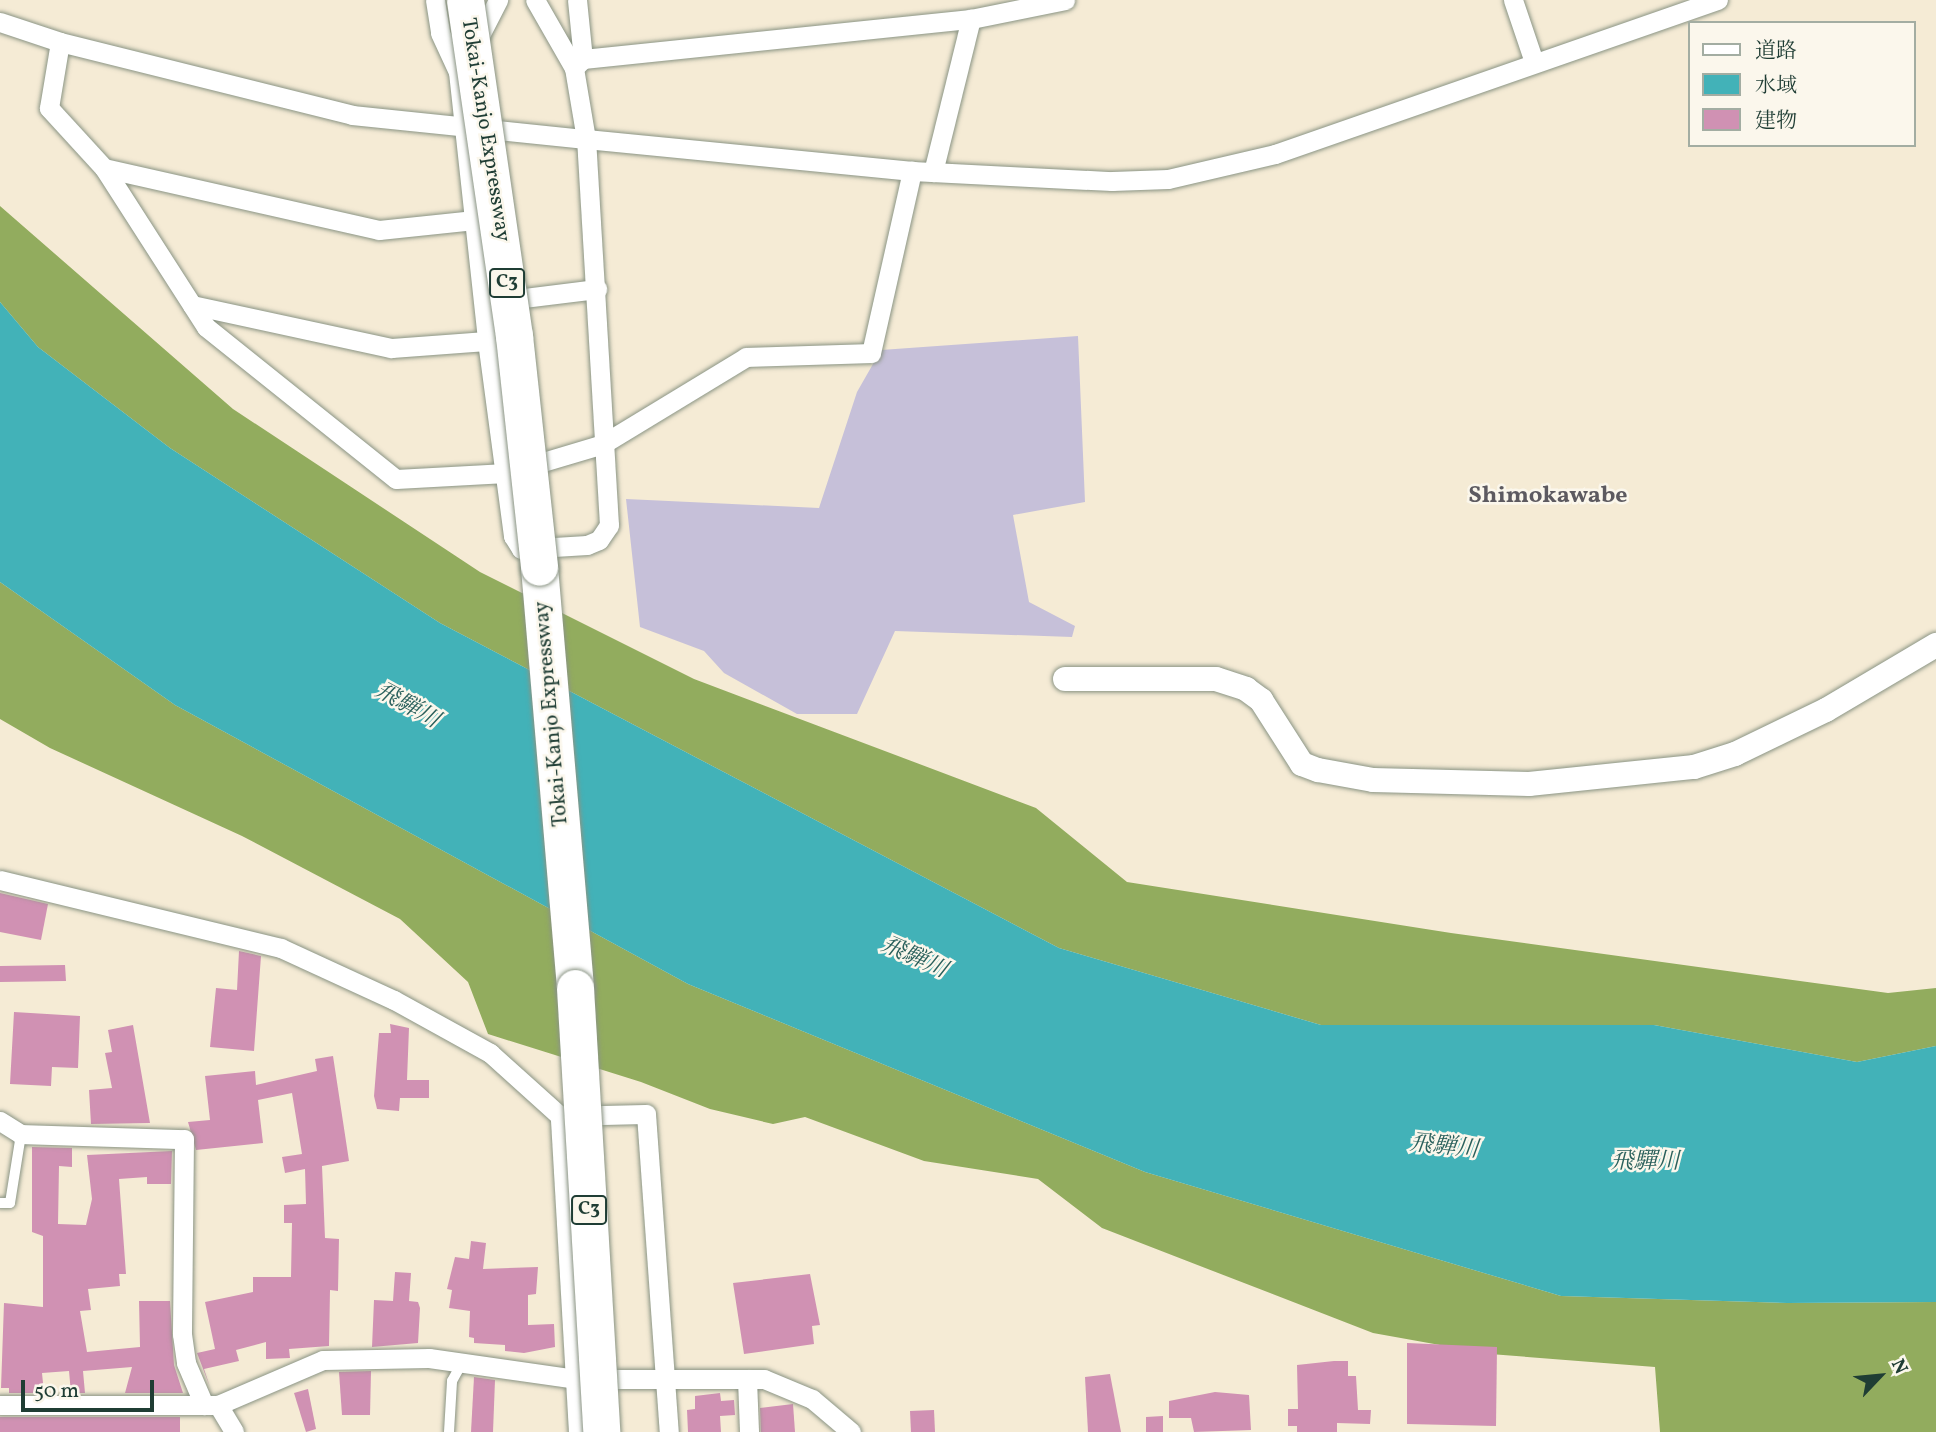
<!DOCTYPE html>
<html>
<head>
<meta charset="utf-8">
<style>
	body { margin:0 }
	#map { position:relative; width:1936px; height:1432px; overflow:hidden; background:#f5ebd5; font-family:Vollkorn,"Noto Serif JP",serif }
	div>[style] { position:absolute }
	.industrial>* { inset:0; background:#c6c0d9 }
	.forest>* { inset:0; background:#92ac5e }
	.water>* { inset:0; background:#42b2b8 }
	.building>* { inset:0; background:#d091b3 }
	.roads { filter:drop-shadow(0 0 2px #8a9484) drop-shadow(0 0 2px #8a9484) }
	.service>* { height:10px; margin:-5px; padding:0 5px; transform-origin:5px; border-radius:5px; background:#fff }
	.minor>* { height:19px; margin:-9.5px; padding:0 9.5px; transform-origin:9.5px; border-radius:9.5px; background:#fff }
	.tertiary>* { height:24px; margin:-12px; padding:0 12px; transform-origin:12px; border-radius:12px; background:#fff }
	.motorway>* { height:37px; margin:-18.5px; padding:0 18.5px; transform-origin:18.5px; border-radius:18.5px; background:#fff }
	.bridges { filter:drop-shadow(0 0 2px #8a9484) drop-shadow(0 0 2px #8a9484) }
	.motorway-bridge>* { height:37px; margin:-18.5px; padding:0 18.5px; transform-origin:18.5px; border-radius:18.5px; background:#fff }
	span { translate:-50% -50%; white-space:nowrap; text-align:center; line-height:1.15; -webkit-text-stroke:5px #fbf7ec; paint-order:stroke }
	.shield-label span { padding:2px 5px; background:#fbf7ec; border:2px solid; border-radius:5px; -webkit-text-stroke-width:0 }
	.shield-label { font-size:19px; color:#1f3d34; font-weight:700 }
	.street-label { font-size:21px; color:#1f3d34 }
	.water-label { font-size:23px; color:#2a605c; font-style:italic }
	.quarter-label { font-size:24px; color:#5d5a60; font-weight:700 }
	.legend { position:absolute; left:1688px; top:21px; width:228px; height:126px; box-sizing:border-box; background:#fbf7ec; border:2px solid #a3ada2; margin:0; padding:9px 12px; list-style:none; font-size:21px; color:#1f3d34 }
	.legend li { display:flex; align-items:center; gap:14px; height:35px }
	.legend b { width:35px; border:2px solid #a3ada2 }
	.north { position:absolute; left:1845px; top:1341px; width:70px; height:70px; -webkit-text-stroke:5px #fbf7ec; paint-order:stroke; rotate:64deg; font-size:19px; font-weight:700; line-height:28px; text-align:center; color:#1f3d34 }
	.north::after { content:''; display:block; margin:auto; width:24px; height:32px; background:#1f3d34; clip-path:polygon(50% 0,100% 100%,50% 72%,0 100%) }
	.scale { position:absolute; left:21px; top:1380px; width:133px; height:32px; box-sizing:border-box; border:4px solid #1f3d34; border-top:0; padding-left:9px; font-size:21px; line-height:24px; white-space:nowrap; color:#1f3d34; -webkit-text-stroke:5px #fbf7ec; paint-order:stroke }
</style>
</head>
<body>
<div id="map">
	<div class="industrial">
		<div style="clip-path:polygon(1078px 336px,1085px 502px,1013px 515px,1029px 602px,1075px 626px,1072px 637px,895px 631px,857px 714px,797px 714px,724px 673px,704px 651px,640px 627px,626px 499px,819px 508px,857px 392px,881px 350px)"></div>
	</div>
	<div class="forest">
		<div style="clip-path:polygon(0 206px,233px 409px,480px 572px,694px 679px,1036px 808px,1127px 882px,1451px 933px,1888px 993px,1936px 988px,1936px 1046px,1857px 1062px,1654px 1025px,1321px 1025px,1059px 948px,440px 623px,170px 448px,38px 347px,0 302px)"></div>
		<div style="clip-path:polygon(0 582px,175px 705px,688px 984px,1145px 1172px,1561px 1296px,1787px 1303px,1936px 1302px,1936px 1432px,1660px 1432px,1655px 1367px,1490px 1354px,1373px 1333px,1102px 1228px,1038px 1179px,924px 1161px,805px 1117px,773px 1124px,710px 1109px,641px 1082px,488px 1034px,468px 982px,400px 919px,242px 836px,50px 748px,0 719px)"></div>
	</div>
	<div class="water">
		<div style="clip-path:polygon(0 302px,38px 347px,170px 448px,440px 623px,1059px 948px,1321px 1025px,1654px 1025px,1857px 1062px,1936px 1046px,1936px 1302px,1787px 1303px,1561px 1296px,1145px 1172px,688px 984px,175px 705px,0 582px)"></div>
	</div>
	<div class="building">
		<div style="clip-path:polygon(0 893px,48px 904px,41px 940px,0 932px)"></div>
		<div style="clip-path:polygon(239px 951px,261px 956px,254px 1051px,210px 1047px,216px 988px,237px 990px)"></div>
		<div style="clip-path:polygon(65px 965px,66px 981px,0 982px,0 966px)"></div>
		<div style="clip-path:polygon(14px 1012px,80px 1016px,78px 1068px,52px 1067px,51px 1086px,10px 1084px)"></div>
		<div style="clip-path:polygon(390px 1024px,409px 1028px,407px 1080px,429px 1080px,429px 1098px,400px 1098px,399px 1111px,377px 1109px,374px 1096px,379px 1033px,391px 1033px)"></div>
		<div style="clip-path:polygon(133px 1025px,150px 1123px,91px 1124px,89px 1090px,112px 1088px,105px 1053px,112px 1052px,108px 1030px)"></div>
		<div style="clip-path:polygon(333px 1056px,349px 1161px,322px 1166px,325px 1238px,339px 1239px,338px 1291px,330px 1290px,329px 1346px,289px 1349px,290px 1358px,266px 1359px,266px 1342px,236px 1350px,239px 1361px,204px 1369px,210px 1387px,197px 1353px,215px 1349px,205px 1302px,253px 1292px,253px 1277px,291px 1277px,292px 1223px,284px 1223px,284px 1205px,306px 1204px,305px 1169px,285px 1173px,282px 1157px,302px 1154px,292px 1093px,258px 1100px,263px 1143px,196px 1150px,188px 1122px,210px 1120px,205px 1076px,255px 1071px,256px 1085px,317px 1071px,315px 1059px)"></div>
		<div style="clip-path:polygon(32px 1147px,72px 1148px,72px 1167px,59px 1166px,58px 1224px,86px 1225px,92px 1199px,87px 1155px,172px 1151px,171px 1184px,147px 1184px,147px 1177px,119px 1179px,126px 1274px,119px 1274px,120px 1286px,88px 1289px,91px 1310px,80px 1311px,87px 1352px,140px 1347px,139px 1301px,170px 1301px,174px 1365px,183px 1393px,125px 1393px,132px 1367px,83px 1371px,85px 1393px,71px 1393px,69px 1371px,42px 1373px,44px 1393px,9px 1393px,9px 1388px,1px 1388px,4px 1303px,43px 1307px,43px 1236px,32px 1232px)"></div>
		<div style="clip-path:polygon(471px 1241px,486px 1243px,483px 1269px,538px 1267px,536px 1294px,528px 1295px,528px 1325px,554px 1324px,555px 1347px,524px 1353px,505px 1351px,505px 1345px,474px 1343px,474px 1338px,469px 1337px,470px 1311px,449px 1308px,452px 1290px,447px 1289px,455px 1257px,469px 1259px)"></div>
		<div style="clip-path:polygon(395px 1272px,411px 1273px,409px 1301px,418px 1302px,420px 1308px,418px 1343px,372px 1347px,374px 1300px,393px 1301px)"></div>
		<div style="clip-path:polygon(810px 1274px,820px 1325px,812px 1326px,814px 1344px,744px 1354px,733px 1283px)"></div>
		<div style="clip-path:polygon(1407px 1343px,1497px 1347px,1496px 1426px,1407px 1424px)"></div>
		<div style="clip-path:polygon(1334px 1361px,1348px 1361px,1348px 1376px,1356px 1376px,1358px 1410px,1371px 1410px,1370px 1424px,1337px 1423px,1337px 1432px,1297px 1432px,1297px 1426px,1288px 1426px,1288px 1409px,1298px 1409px,1297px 1365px)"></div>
		<div style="clip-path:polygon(371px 1371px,370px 1415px,342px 1415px,339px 1372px)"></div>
		<div style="clip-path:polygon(1110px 1374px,1121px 1432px,1088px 1432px,1085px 1377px)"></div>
		<div style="clip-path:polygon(474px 1377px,495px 1380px,493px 1432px,471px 1432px)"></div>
		<div style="clip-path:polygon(308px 1389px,316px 1429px,306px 1432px,294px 1393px)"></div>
		<div style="clip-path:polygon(1215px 1392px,1249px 1395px,1251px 1430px,1194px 1432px,1191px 1418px,1169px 1418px,1169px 1401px)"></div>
		<div style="clip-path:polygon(720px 1393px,721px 1401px,734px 1400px,735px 1415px,720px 1416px,721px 1432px,688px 1432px,687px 1410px,695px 1409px,695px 1396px)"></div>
		<div style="clip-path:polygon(793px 1404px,795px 1432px,761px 1432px,760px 1408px)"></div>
		<div style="clip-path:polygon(934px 1410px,935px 1432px,911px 1432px,910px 1411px)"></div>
		<div style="clip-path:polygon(1163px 1416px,1163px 1432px,1146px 1432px,1146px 1417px)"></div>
		<div style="clip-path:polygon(0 1417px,180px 1417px,180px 1432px,0 1432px)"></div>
	</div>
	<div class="roads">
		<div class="service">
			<div style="left:0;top:1203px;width:10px"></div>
			<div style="left:10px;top:1203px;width:70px;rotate:-80.9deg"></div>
			<div style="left:449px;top:1432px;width:51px;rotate:-86.6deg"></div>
			<div style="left:452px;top:1381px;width:21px;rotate:-61deg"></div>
		</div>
		<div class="minor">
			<div style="left:435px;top:0;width:33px;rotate:81deg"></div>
			<div style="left:440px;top:33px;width:43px;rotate:65.2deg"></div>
			<div style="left:458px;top:72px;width:271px;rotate:83.8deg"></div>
			<div style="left:487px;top:341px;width:197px;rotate:82.4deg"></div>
			<div style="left:513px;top:536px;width:15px;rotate:58deg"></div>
			<div style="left:521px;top:549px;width:66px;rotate:-3.5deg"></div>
			<div style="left:587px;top:545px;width:13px;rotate:-23deg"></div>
			<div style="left:599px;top:540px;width:18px;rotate:-56deg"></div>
			<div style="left:609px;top:525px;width:387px;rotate:-93.4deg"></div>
			<div style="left:586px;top:139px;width:328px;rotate:5.6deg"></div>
			<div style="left:912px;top:171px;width:200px;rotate:2.9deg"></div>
			<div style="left:1112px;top:181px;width:56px;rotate:-2deg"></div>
			<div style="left:1168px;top:179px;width:110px;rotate:-13.2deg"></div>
			<div style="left:1275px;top:154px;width:469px;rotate:-19.2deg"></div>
			<div style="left:1513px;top:0;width:65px;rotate:71.3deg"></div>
			<div style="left:0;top:22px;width:63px;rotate:18.4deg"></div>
			<div style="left:60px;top:42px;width:301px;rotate:14deg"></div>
			<div style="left:352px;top:115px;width:235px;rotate:5.9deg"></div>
			<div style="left:586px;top:139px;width:72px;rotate:-99.6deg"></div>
			<div style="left:574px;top:68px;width:78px;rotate:-119.8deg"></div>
			<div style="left:60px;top:42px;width:67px;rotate:99.5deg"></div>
			<div style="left:49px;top:108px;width:81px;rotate:47.5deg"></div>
			<div style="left:104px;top:168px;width:189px;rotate:57.3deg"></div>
			<div style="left:206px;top:327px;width:243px;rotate:38.7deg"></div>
			<div style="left:396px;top:479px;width:110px;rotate:-3.1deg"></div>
			<div style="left:506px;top:473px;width:101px;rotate:-16.6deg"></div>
			<div style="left:603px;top:444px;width:167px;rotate:-31.3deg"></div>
			<div style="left:746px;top:357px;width:125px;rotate:-1.8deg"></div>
			<div style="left:871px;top:353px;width:187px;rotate:-77.3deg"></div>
			<div style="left:475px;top:45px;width:51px;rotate:-62.9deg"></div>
			<div style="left:583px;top:59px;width:390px;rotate:-5.9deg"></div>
			<div style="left:971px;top:19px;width:96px;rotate:-11.4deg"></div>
			<div style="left:574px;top:68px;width:13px;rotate:-45deg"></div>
			<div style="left:583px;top:59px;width:59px;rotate:-95.8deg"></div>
			<div style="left:104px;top:168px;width:282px;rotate:12.7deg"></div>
			<div style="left:379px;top:230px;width:96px;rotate:-6deg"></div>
			<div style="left:933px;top:172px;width:158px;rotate:-76.1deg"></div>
			<div style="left:500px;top:301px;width:98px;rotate:-7.1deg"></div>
			<div style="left:192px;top:305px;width:204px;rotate:12.2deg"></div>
			<div style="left:391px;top:348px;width:96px;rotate:-4.2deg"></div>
			<div style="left:0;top:880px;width:289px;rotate:13.6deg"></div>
			<div style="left:281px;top:948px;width:124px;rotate:24.7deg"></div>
			<div style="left:394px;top:1000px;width:110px;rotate:28.9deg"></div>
			<div style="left:490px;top:1053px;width:94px;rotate:42deg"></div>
			<div style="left:0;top:1121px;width:25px;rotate:32deg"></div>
			<div style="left:21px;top:1134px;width:163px;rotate:1.8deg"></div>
			<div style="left:184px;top:1139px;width:195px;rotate:90.6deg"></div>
			<div style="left:182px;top:1334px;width:29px;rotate:82deg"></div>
			<div style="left:186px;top:1363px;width:46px;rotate:66.8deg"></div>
			<div style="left:747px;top:1379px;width:53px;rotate:87.8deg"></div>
			<div style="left:0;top:1405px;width:218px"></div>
			<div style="left:218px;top:1405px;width:114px;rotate:-23.2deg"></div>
			<div style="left:323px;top:1360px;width:106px;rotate:-1.1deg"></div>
			<div style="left:429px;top:1358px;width:148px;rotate:8.1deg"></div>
			<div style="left:576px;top:1379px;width:188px"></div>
			<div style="left:764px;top:1379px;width:52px;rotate:22.6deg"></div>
			<div style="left:812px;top:1399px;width:51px;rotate:40.2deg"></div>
			<div style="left:218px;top:1405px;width:31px;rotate:59deg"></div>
			<div style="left:578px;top:1432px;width:317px;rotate:-93.3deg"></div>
			<div style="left:560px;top:1116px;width:86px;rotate:-1.3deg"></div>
			<div style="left:646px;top:1114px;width:319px;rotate:85.9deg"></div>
		</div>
		<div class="tertiary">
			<div style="left:1065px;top:679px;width:151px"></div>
			<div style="left:1216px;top:679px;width:32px;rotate:18deg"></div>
			<div style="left:1246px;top:689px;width:19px;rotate:36deg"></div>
			<div style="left:1261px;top:700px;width:76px;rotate:57.4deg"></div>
			<div style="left:1302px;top:764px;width:17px;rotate:21deg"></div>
			<div style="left:1318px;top:770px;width:56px;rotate:10.3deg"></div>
			<div style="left:1373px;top:780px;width:156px;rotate:1.5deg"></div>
			<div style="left:1529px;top:784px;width:166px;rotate:-5.9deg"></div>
			<div style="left:1694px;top:767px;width:43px;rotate:-17.6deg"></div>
			<div style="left:1735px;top:754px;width:101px;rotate:-25.8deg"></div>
			<div style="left:1826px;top:710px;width:128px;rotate:-30.6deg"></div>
		</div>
		<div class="motorway">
			<div style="left:539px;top:567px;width:423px;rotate:85.1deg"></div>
		</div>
	</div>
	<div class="bridges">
		<div class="motorway-bridge">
			<div style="left:465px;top:0;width:340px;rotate:81.7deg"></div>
			<div style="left:514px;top:336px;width:232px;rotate:83.8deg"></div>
			<div style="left:575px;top:988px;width:445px;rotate:86.6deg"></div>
		</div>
	</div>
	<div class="shield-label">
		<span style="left:507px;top:283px">C3</span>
		<span style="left:589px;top:1210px">C3</span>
	</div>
	<div class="street-label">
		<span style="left:485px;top:130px;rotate:81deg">Tokai-Kanjo Expressway</span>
		<span style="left:552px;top:714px;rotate:-95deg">Tokai-Kanjo Expressway</span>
	</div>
	<div class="water-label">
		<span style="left:407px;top:706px;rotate:29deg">飛騨川</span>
		<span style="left:914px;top:958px;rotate:24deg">飛騨川</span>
		<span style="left:1444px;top:1147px;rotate:6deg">飛騨川</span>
		<span style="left:1645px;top:1162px">飛驒川</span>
	</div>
	<div class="quarter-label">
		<span style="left:1548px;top:497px">Shimokawabe</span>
	</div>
	<ul class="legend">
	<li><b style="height:9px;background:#fff"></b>道路</li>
	<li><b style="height:19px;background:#42b2b8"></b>水域</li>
	<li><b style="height:19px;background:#d091b3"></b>建物</li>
	</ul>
	<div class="north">N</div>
	<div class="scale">50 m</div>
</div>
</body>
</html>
